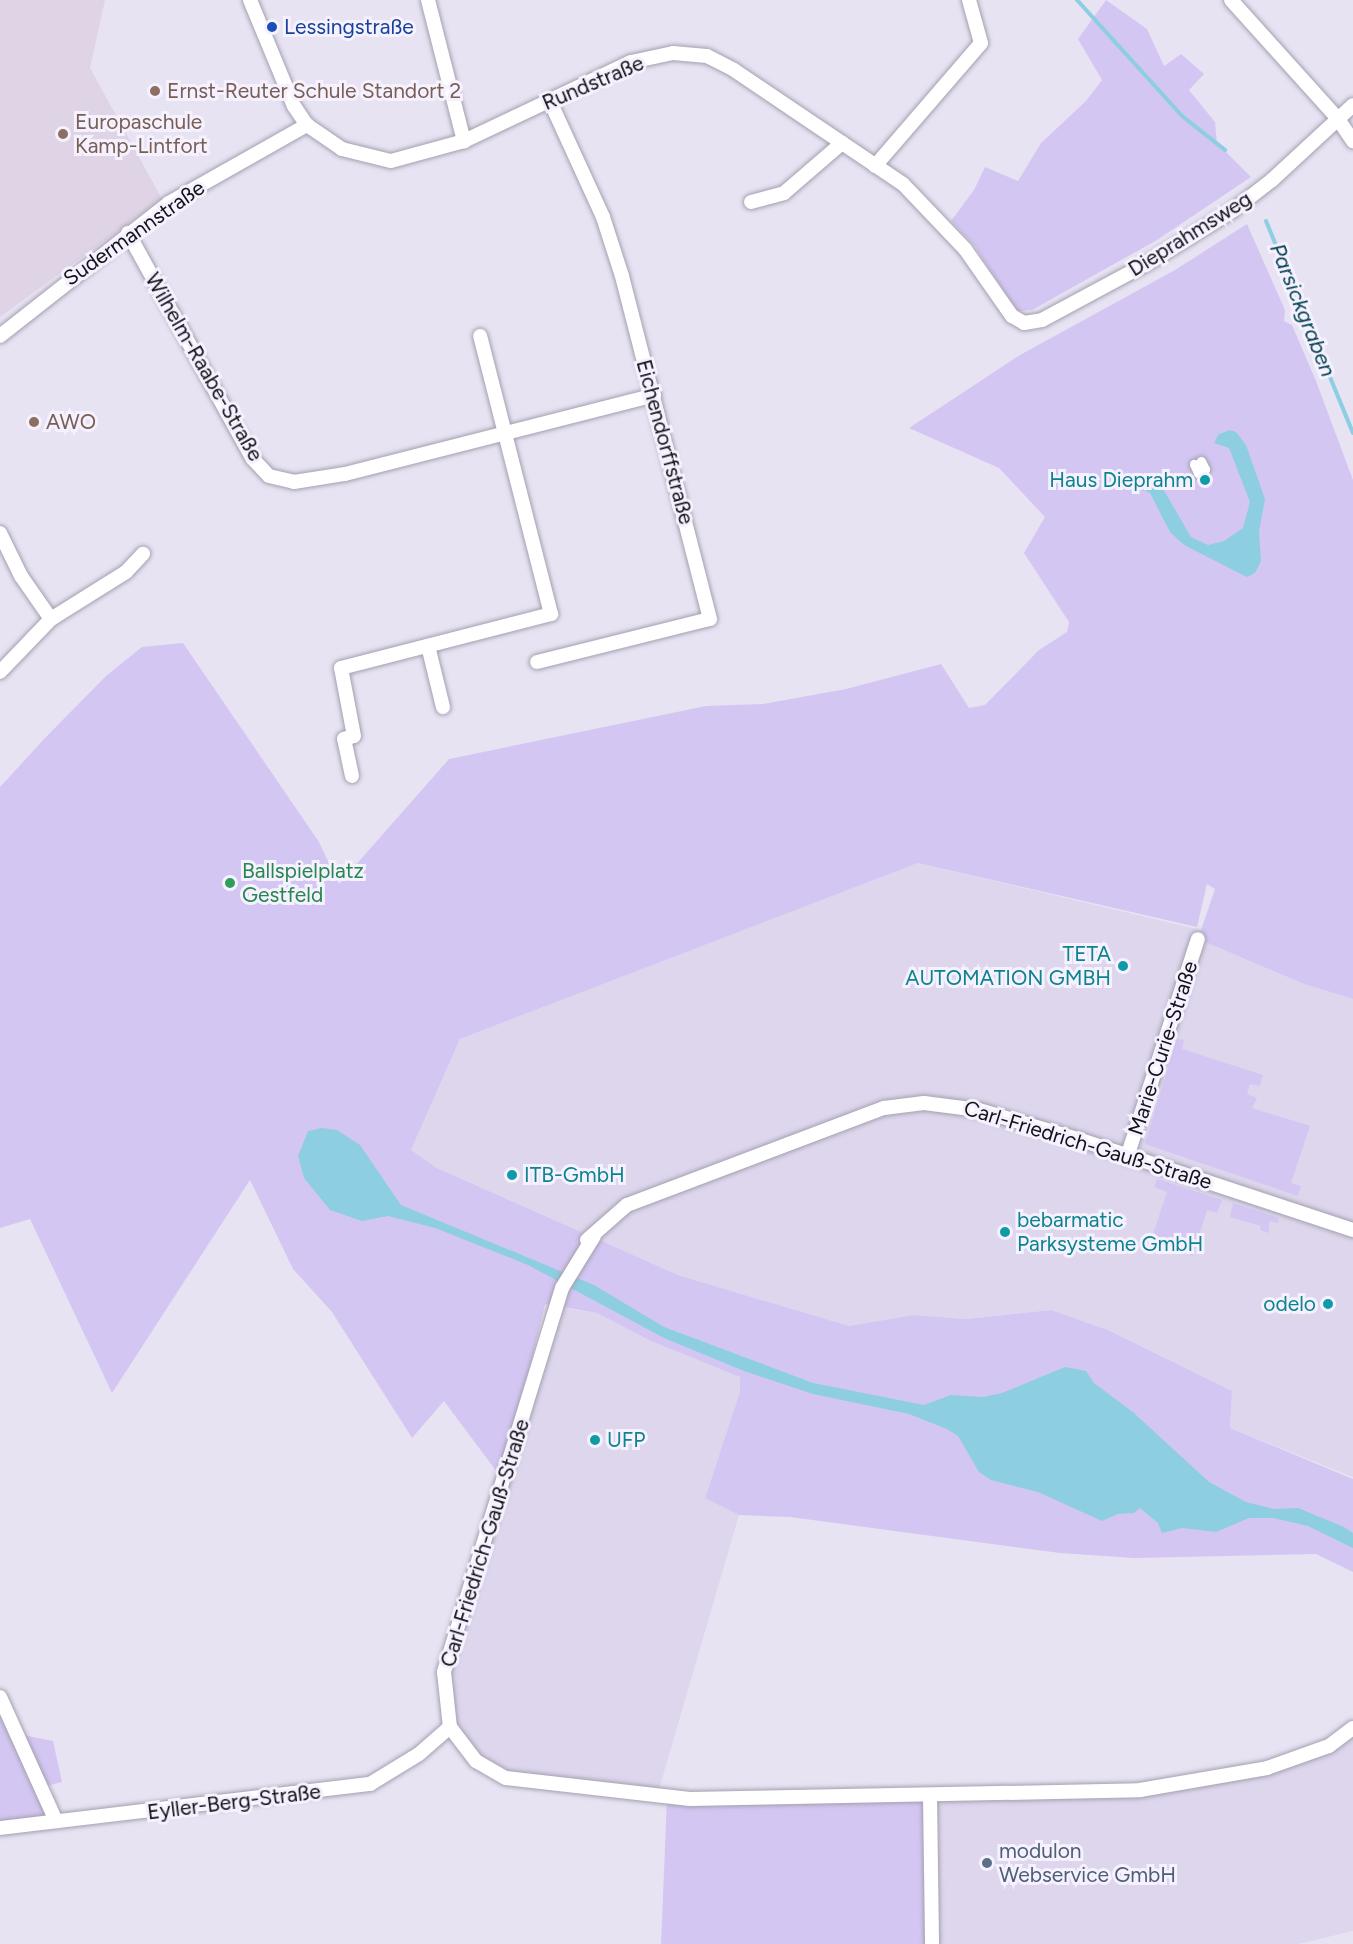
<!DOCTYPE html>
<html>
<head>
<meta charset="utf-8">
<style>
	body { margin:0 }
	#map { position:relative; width:1353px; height:1944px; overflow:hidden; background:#e8e3f3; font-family:Figtree,sans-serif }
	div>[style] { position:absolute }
	.built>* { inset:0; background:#ddd6ed }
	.education>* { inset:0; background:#dfd3e6 }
	.green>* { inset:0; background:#d4c6f3 }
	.water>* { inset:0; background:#8dcee2 }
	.stream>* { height:4px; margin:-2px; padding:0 2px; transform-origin:2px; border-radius:2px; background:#8dcee2 }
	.roads { filter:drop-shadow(0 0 2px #a4a0af) drop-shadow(0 0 2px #a4a0af) }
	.pedestrian>* { height:9px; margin:-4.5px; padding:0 4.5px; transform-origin:4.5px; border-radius:4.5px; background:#fff }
	.minor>* { height:14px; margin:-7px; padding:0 7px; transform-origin:7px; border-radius:7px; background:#fff }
	.dots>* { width:16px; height:16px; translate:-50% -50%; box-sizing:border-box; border:3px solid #f5f1fe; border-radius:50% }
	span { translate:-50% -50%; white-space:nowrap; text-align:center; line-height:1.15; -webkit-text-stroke:6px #f5f1fe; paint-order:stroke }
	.transit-label { font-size:21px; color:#164399 }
	.left { translate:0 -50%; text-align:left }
	.street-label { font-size:21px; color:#121116 }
	.education-label { font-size:21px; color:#785e54 }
	.culture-label { font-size:21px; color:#0d838f }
	.right { translate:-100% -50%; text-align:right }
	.leisure-label { font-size:21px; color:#27864d }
	.service-label { font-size:21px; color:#4e5e75 }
	.water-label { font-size:22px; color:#074352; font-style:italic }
</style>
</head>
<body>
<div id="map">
	<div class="built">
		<div style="clip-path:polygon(918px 863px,1201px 930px,1198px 939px,1304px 984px,1353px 999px,1353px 1477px,1230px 1428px,1232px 1391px,1108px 1330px,1051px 1310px,966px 1319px,913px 1315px,849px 1326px,678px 1275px,437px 1168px,411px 1150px,460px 1039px)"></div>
		<div style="clip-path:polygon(556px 1307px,597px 1313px,651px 1341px,741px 1377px,740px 1392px,705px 1498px,739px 1515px,657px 1796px,506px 1778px,476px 1761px,450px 1727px,444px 1672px)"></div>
		<div style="clip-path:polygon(1353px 1728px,1353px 1931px,1298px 1944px,932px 1944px,930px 1796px,1100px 1790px,1267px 1768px)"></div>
	</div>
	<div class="education">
		<div style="clip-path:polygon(0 0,105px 0,90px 68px,162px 199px,0 317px)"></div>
	</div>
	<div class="green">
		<div style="clip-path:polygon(1106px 0,1147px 29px,1164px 66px,1181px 54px,1204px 74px,1189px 90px,1215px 122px,1217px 143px,1251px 177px,1157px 240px,1032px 310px,1017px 311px,974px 245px,951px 221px,974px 190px,985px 167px,1018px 181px,1041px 143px,1086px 101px,1102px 80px,1078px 39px)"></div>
		<div style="clip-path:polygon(1247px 224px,1285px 310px,1284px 321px,1292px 325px,1316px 381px,1353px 480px,1353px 999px,1304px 984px,1198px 939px,1215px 889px,1207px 884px,1197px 927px,918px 863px,460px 1039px,411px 1150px,437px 1168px,678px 1275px,849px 1326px,913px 1315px,966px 1319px,1051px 1310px,1108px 1330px,1232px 1391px,1230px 1428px,1353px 1479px,1353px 1572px,1316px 1554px,1134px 1558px,1060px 1553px,790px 1517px,739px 1515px,705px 1498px,740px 1392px,740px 1377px,651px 1341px,597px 1313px,545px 1304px,503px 1480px,444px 1401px,412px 1438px,332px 1312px,293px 1269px,250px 1180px,112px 1393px,30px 1219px,0 1228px,0 787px,45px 738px,106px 676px,142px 647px,183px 643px,319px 842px,339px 884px,449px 759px,706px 706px,763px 704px,846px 689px,941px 664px,969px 708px,985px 705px,1039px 650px,1067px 632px,1069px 622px,1024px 553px,1045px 517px,999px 468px,909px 428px,1020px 355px,1175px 270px)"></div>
		<div style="clip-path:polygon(1177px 1039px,1184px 1040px,1182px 1049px,1263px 1075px,1260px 1086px,1250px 1084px,1247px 1094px,1257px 1098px,1252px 1108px,1310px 1126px,1291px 1183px,1301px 1186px,1298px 1196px,1145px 1144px)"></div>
		<div style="clip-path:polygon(1157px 1179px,1222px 1200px,1217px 1213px,1207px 1210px,1193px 1256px,1168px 1245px,1162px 1247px,1163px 1241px,1152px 1237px,1167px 1192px,1154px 1187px)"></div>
		<div style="clip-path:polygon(1233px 1203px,1279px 1218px,1278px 1223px,1269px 1221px,1269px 1233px,1260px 1230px,1261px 1226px,1230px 1217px)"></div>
		<div style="clip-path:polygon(0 1698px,18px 1734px,53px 1741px,62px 1782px,42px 1787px,54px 1822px,0 1827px)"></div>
		<div style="clip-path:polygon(930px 1796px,932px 1944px,661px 1944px,667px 1799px)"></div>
	</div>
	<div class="water">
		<div style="clip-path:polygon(1230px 430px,1236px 432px,1246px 445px,1265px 499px,1259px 532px,1261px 561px,1255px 573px,1247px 577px,1184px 545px,1170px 532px,1150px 493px,1138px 487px,1155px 475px,1191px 537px,1208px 545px,1224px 541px,1243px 528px,1250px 502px,1229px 448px,1214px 443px,1219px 434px)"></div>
		<div style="clip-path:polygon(322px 1128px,337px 1130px,360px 1145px,401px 1205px,594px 1285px,664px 1327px,813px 1383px,924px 1405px,951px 1395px,983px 1397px,1002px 1393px,1065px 1367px,1086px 1371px,1094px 1383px,1134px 1413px,1209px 1482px,1246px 1502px,1274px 1509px,1298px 1508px,1344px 1527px,1353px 1533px,1353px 1548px,1308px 1526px,1273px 1518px,1249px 1518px,1216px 1532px,1182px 1528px,1162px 1533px,1158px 1523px,1140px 1508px,1134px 1513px,1118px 1514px,1102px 1521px,1038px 1492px,991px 1480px,979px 1472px,958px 1436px,947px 1429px,909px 1414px,813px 1394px,744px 1371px,664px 1338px,528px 1265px,435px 1228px,388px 1216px,362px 1221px,330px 1210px,304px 1178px,298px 1156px,308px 1131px)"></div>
	</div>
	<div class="stream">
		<div style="left:1077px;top:0;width:156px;rotate:47.8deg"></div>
		<div style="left:1182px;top:116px;width:55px;rotate:38.3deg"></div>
		<div style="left:1266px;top:221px;width:229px;rotate:67.7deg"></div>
	</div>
	<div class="roads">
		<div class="pedestrian">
			<div style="left:1201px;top:461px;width:9px;rotate:63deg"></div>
			<div style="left:1205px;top:469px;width:8px;rotate:150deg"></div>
			<div style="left:1198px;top:473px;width:10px;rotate:-114deg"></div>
			<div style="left:1194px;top:464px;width:5px;rotate:22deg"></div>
			<div style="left:1199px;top:466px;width:5px;rotate:-68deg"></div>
		</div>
		<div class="minor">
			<div style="left:250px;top:0;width:115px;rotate:67.5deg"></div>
			<div style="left:294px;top:106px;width:23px;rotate:56deg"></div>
			<div style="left:307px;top:125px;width:42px;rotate:34.4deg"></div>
			<div style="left:342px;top:149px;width:50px;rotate:13.8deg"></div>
			<div style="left:391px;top:161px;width:76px;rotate:-15.3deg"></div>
			<div style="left:464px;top:141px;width:185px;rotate:-25.3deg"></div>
			<div style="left:631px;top:62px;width:43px;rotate:-12.1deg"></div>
			<div style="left:673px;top:53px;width:34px;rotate:5deg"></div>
			<div style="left:707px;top:56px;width:30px;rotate:27deg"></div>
			<div style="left:734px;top:70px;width:204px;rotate:34deg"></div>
			<div style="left:903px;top:184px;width:90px;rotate:46.4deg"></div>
			<div style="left:965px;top:249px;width:82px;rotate:55deg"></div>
			<div style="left:1012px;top:316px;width:14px;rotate:30deg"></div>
			<div style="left:1024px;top:323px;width:18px;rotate:-9deg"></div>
			<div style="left:1042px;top:320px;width:120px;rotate:-28.3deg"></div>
			<div style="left:1148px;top:263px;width:99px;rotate:-31.8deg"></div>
			<div style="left:1232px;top:211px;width:51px;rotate:-37.8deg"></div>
			<div style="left:1272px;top:180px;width:110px;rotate:-42.8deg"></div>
			<div style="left:428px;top:0;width:146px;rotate:75.7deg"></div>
			<div style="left:1231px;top:0;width:160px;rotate:48deg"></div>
			<div style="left:1338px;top:119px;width:27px;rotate:56deg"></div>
			<div style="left:875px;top:166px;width:162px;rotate:-49.2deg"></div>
			<div style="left:981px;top:43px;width:45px;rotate:-105.6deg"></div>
			<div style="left:751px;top:202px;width:34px;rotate:-15deg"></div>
			<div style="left:784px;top:193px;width:77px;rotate:-40.8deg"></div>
			<div style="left:128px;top:233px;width:258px;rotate:61.1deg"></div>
			<div style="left:253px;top:459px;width:23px;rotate:47deg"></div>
			<div style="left:269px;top:476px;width:26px;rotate:13deg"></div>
			<div style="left:294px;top:482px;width:52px;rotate:-8.9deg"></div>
			<div style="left:345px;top:474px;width:319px;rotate:-14.3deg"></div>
			<div style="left:0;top:336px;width:215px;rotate:-38.2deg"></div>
			<div style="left:169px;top:203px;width:159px;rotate:-29.5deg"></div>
			<div style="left:0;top:533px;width:48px;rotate:64deg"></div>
			<div style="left:21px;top:576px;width:52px;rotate:55.1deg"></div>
			<div style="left:428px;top:646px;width:63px;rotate:76.2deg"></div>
			<div style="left:537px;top:662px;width:178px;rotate:-14deg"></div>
			<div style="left:710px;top:619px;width:354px;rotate:-104.4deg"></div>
			<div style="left:622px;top:276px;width:62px;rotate:-107.9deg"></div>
			<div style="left:603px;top:217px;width:128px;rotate:-114.6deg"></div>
			<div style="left:0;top:672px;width:74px;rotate:-46.1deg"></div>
			<div style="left:51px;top:619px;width:89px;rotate:-32.1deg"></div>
			<div style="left:126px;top:572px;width:25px;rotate:-47deg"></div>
			<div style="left:352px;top:776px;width:38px;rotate:-102deg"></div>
			<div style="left:344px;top:739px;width:10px;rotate:-17deg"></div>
			<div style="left:354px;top:736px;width:69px;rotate:-100.8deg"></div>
			<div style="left:341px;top:668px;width:217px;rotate:-14.4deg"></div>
			<div style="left:551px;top:614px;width:287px;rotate:-104.3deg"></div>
			<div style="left:1127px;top:1157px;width:229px;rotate:-72deg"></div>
			<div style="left:594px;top:1236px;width:61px;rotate:121.6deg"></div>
			<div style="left:562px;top:1288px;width:402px;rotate:107.1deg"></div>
			<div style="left:444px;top:1672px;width:55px;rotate:83.8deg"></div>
			<div style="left:450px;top:1727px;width:43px;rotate:52.6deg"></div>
			<div style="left:476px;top:1761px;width:34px;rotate:30deg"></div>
			<div style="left:506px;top:1778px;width:185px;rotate:6.5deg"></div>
			<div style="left:690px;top:1799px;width:450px;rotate:-1.1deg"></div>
			<div style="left:1140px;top:1790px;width:129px;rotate:-9.8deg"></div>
			<div style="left:1267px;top:1768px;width:66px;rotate:-19.5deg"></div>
			<div style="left:1329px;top:1746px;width:30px;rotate:-37deg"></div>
			<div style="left:587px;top:1240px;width:53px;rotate:-41.2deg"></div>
			<div style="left:627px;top:1205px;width:275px;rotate:-20.7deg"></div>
			<div style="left:884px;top:1108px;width:40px;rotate:-7.1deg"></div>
			<div style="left:924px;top:1103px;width:55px;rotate:7.3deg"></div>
			<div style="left:979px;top:1110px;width:106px;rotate:16.4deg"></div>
			<div style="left:1081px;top:1140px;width:287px;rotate:18.3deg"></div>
			<div style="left:0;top:1697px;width:136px;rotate:65.7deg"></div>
			<div style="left:930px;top:1796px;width:148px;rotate:89.2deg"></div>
			<div style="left:0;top:1828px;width:373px;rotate:-6.8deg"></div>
			<div style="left:370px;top:1784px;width:57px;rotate:-31.5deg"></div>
			<div style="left:419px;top:1754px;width:41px;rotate:-41.1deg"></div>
		</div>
	</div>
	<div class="dots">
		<div style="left:272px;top:27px;background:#1a4fb4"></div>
		<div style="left:155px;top:91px;background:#8d6e63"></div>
		<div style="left:63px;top:134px;background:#8d6e63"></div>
		<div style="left:34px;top:422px;background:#8d6e63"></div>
		<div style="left:1205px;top:480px;background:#0f9aa8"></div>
		<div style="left:230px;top:883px;background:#2e9e5b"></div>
		<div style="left:1123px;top:966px;background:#0f9aa8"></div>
		<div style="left:512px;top:1175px;background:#0f9aa8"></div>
		<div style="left:1005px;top:1232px;background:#0f9aa8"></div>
		<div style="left:1328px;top:1304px;background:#0f9aa8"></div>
		<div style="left:595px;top:1440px;background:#0f9aa8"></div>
		<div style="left:987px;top:1863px;background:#5c6f8a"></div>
	</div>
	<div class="transit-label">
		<span class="left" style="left:284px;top:27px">Lessingstraße</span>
	</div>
	<div class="street-label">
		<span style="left:593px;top:83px;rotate:-23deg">Rundstraße</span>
		<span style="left:134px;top:233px;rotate:-35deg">Sudermannstraße</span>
		<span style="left:1190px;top:234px;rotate:-32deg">Dieprahmsweg</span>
		<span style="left:204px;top:367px;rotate:60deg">Wilhelm-Raabe-Straße</span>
		<span style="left:665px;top:442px;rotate:75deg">Eichendorffstraße</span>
		<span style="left:1163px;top:1048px;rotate:-72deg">Marie-Curie-Straße</span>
		<span style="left:1088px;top:1145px;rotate:17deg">Carl-Friedrich-Gauß-Straße</span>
		<span style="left:485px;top:1543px;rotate:-73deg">Carl-Friedrich-Gauß-Straße</span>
		<span style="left:234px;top:1802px;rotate:-7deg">Eyller-Berg-Straße</span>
	</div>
	<div class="education-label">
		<span class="left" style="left:167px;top:91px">Ernst-Reuter Schule Standort 2</span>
		<span class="left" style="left:75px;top:134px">Europaschule<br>Kamp-Lintfort</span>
		<span class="left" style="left:46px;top:422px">AWO</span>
	</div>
	<div class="culture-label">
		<span class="right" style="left:1193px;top:480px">Haus Dieprahm</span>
		<span class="right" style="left:1111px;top:966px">TETA<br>AUTOMATION GMBH</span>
		<span class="left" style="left:524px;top:1175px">ITB-GmbH</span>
		<span class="left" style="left:1017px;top:1232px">bebarmatic<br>Parksysteme GmbH</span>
		<span class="right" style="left:1316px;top:1304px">odelo</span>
		<span class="left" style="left:607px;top:1440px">UFP</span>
	</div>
	<div class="leisure-label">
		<span class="left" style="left:242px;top:883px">Ballspielplatz<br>Gestfeld</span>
	</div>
	<div class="service-label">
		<span class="left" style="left:999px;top:1863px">modulon<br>Webservice GmbH</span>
	</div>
	<div class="water-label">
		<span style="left:1303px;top:310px;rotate:68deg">Parsickgraben</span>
	</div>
</div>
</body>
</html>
